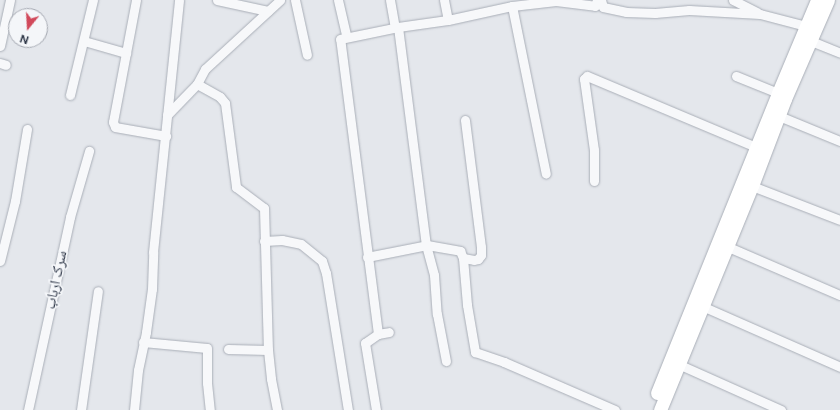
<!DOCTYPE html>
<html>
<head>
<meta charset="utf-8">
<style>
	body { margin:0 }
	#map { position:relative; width:840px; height:410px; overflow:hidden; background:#e4e7ec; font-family:Figtree,"Noto Naskh Arabic",sans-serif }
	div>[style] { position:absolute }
	.roads { filter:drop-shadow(0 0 1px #a9aeb7) drop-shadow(0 0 1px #a9aeb7) }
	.street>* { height:9px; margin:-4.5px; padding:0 4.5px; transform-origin:4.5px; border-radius:4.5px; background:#f7f8fa }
	.secondary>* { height:13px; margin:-6.5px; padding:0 6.5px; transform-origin:6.5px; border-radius:6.5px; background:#fff }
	span { translate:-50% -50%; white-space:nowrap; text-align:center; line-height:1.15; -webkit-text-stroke:3.5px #f4f6f9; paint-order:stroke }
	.street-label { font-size:15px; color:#2b3445 }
	.north { position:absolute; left:8px; top:8px; width:40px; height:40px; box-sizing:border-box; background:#f4f6f9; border:1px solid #a4a8b1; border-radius:50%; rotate:198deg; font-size:11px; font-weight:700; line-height:16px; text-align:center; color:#2b3445 }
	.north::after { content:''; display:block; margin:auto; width:14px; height:18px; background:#d1495b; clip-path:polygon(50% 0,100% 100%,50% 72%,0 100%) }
</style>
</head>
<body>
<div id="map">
	<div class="roads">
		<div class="street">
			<div style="left:136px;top:0;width:124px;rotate:100.7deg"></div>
			<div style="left:113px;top:122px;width:5px;rotate:68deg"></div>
			<div style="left:115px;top:127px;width:52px;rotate:10deg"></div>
			<div style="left:217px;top:0;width:52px;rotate:12.2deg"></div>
			<div style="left:295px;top:0;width:56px;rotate:77.7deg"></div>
			<div style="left:338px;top:0;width:37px;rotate:77deg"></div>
			<div style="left:390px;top:0;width:28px;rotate:80deg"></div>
			<div style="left:444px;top:0;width:20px;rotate:79deg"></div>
			<div style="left:601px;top:0;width:7px;rotate:74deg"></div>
			<div style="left:603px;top:7px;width:24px;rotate:12deg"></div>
			<div style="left:626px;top:12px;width:29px;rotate:2deg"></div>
			<div style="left:655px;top:13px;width:34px;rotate:-5deg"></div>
			<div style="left:689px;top:10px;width:71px;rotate:3.2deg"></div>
			<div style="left:760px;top:14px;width:48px;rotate:14.6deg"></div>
			<div style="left:733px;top:0;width:27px;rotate:27deg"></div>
			<div style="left:512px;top:6px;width:171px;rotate:78.6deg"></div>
			<div style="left:398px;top:27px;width:220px;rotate:82.7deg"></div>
			<div style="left:426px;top:245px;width:31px;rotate:75deg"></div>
			<div style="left:434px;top:275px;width:39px;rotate:86deg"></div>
			<div style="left:437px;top:314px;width:48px;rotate:79.2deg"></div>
			<div style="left:84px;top:41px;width:44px;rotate:15.9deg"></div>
			<div style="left:811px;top:41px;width:31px;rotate:22deg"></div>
			<div style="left:0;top:46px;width:47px;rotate:-77.7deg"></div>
			<div style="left:0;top:63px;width:6px;rotate:18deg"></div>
			<div style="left:736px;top:76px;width:45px;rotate:22deg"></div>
			<div style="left:197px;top:84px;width:26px;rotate:29deg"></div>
			<div style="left:220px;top:97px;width:8px;rotate:50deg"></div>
			<div style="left:225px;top:103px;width:85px;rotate:82.5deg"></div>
			<div style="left:236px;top:187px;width:35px;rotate:37deg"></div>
			<div style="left:264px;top:208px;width:142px;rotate:88.4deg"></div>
			<div style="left:268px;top:350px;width:29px;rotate:84deg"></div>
			<div style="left:271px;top:379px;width:32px;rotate:79deg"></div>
			<div style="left:70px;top:95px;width:98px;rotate:-76.4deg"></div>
			<div style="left:167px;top:115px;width:43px;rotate:-45.9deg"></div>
			<div style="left:197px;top:84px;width:17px;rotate:-62deg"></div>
			<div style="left:205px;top:69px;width:102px;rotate:-42.6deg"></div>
			<div style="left:779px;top:116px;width:66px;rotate:22.3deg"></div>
			<div style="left:594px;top:181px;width:31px;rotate:-90deg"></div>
			<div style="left:594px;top:150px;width:72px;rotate:-98deg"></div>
			<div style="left:584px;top:79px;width:4px;rotate:-45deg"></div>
			<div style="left:587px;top:76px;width:183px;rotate:22.8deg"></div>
			<div style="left:752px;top:186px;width:94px;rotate:21.1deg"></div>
			<div style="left:264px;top:241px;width:18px;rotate:-3deg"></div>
			<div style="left:282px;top:240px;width:19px;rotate:12deg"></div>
			<div style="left:301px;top:244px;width:27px;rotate:39deg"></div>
			<div style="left:322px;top:261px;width:13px;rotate:72deg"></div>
			<div style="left:326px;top:273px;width:139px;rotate:80.9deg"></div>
			<div style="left:726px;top:246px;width:124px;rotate:23.3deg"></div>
			<div style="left:367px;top:257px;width:61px;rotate:-11.3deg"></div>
			<div style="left:427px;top:245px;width:34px;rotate:10deg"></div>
			<div style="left:460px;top:251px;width:8px;rotate:67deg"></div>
			<div style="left:463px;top:258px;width:47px;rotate:85.1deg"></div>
			<div style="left:467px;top:305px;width:48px;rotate:80.3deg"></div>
			<div style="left:475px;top:352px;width:31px;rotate:19deg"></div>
			<div style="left:504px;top:362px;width:121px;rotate:23.4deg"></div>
			<div style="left:463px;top:258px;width:11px;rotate:10deg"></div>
			<div style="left:474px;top:260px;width:4px;rotate:-14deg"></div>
			<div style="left:478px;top:259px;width:5px;rotate:-53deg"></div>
			<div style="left:481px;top:255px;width:8px;rotate:-90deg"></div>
			<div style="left:481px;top:247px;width:128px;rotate:-97.2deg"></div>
			<div style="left:0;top:261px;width:62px;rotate:-76deg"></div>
			<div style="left:15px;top:201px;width:73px;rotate:-80.5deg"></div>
			<div style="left:702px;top:306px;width:151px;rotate:23.8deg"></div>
			<div style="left:378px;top:334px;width:297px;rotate:-97.3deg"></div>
			<div style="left:340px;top:39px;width:59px;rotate:-11.7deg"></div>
			<div style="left:398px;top:27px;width:50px;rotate:-8deg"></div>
			<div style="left:448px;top:20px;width:66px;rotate:-12.3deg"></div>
			<div style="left:512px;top:6px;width:44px;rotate:-6.5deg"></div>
			<div style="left:556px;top:1px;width:39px;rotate:7deg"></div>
			<div style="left:595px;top:6px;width:6px;rotate:-72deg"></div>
			<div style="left:143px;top:342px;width:64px;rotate:5.4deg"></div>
			<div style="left:207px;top:348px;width:35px;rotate:90deg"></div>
			<div style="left:207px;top:383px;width:27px;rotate:84deg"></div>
			<div style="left:228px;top:349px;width:40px;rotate:1.4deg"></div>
			<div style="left:678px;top:364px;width:113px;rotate:24.1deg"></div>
			<div style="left:28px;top:410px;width:198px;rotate:-77.7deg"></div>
			<div style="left:70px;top:217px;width:69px;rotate:-73.9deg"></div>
			<div style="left:81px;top:410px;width:120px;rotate:-81.9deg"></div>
			<div style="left:134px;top:410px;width:40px;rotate:-84.3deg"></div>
			<div style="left:138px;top:370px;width:39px;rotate:-78deg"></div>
			<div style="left:146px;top:332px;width:43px;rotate:-82.1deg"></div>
			<div style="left:152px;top:289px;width:37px;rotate:-88deg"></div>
			<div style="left:153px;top:252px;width:253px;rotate:-84.1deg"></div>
			<div style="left:376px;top:410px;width:68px;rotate:-99.3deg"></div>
			<div style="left:365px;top:343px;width:16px;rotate:-35deg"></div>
			<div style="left:378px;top:334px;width:11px;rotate:-10deg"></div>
		</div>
		<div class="secondary">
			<div style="left:657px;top:393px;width:323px;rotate:-68deg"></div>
			<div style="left:778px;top:93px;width:101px;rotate:-67.2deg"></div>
			<div style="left:660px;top:410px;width:242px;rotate:-67.7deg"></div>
			<div style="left:752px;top:186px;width:93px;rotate:-69.2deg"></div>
			<div style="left:785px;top:99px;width:108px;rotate:-66.5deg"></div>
		</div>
	</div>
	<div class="street-label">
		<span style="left:56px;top:280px;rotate:-78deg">سرک ارباب</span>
	</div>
	<div class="north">N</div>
</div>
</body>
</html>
